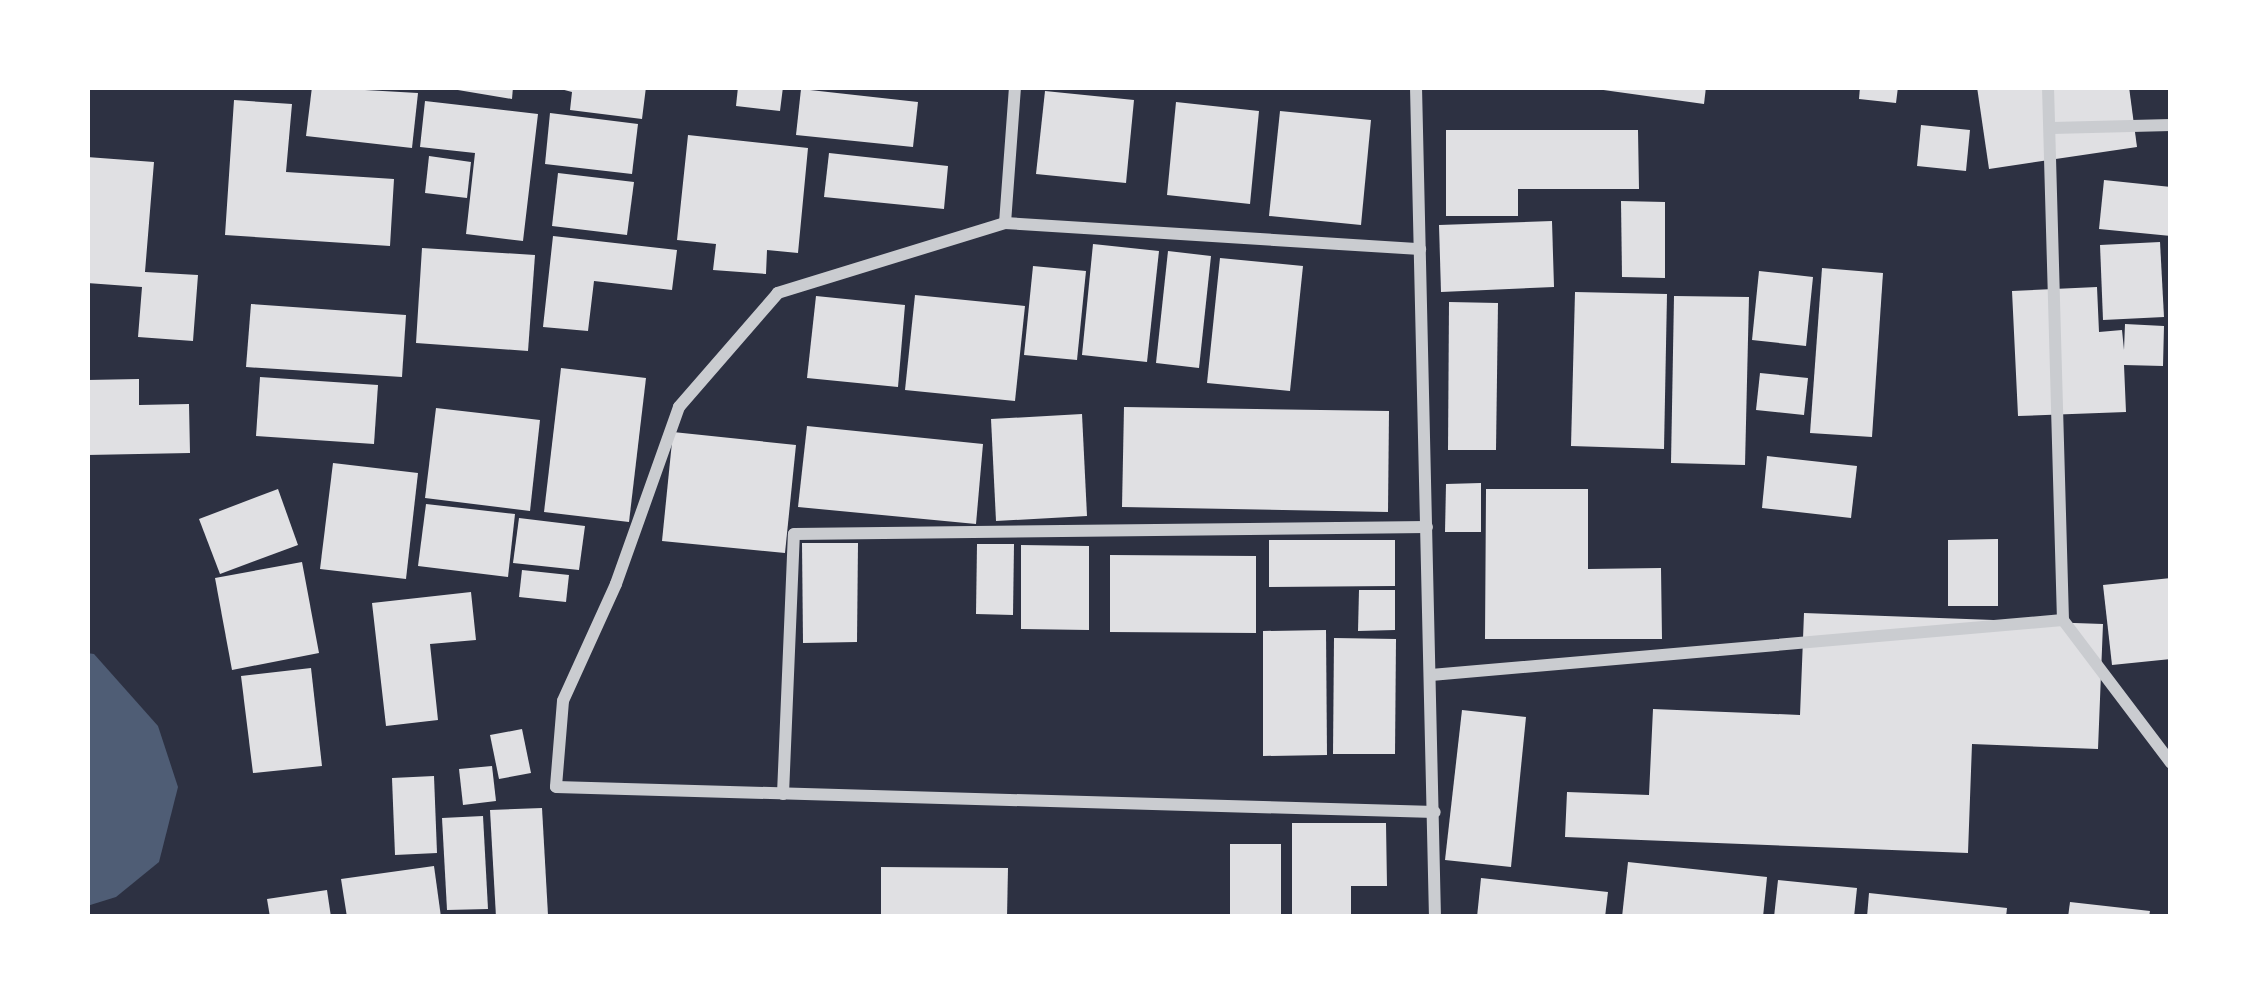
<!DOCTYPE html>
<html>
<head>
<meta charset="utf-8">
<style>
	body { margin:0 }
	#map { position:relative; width:2258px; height:1004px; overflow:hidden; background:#2d3142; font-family:Lora,serif }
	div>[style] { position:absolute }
	.water>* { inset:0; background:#4f5d75 }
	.building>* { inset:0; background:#e0e0e3 }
	.minor>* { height:12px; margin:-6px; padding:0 6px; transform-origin:6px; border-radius:6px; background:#caccd0 }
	span { translate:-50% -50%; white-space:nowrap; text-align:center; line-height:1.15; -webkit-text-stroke:9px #fff; paint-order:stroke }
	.frame { position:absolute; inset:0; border:90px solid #fff; pointer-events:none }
</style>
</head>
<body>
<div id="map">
	<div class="water">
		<div style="clip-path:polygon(87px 653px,94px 654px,158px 726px,178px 787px,159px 862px,116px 897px,87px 906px)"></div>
	</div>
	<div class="building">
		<div style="clip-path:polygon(312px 87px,418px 93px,412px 148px,306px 136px)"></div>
		<div style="clip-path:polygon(440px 87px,513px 87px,512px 99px)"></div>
		<div style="clip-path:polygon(553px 87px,646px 87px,642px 119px,570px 110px,572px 92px)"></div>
		<div style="clip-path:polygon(738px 87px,783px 87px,780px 111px,736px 106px)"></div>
		<div style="clip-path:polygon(1582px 87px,1706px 87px,1704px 104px)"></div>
		<div style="clip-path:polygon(1860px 87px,1898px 87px,1896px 103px,1859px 99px)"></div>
		<div style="clip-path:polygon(1977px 87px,2129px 87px,2137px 147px,1989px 169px)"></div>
		<div style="clip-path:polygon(801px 89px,918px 102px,913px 147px,796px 135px)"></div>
		<div style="clip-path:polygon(1045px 91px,1134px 100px,1126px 183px,1036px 174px)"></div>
		<div style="clip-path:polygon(234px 100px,292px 104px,286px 172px,394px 179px,390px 246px,225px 235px)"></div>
		<div style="clip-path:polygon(425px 101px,538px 114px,523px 241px,466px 234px,475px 153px,420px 147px)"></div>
		<div style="clip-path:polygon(1176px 102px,1259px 111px,1250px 204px,1167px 195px)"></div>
		<div style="clip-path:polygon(1280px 111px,1371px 120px,1361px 225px,1269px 216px)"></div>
		<div style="clip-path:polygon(550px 113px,638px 124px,632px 174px,545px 164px)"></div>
		<div style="clip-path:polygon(1921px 125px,1970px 130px,1966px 171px,1917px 166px)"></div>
		<div style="clip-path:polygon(1446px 130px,1638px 130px,1639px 189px,1518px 189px,1518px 216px,1446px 216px)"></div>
		<div style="clip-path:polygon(688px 135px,808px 148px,798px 253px,767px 250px,766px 274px,713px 270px,716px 244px,677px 240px)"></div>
		<div style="clip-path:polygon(829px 153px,948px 166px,944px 209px,824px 197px)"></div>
		<div style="clip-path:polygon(429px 156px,471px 162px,467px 198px,425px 193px)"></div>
		<div style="clip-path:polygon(87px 157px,154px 162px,145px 272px,198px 275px,193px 341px,138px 337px,142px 287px,87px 283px)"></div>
		<div style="clip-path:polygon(558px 173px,634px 182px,627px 235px,552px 226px)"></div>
		<div style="clip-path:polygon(2104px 180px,2171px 187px,2171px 236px,2099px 229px)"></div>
		<div style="clip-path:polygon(1621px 201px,1665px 202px,1665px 278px,1622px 277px)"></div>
		<div style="clip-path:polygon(1552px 221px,1554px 287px,1441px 292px,1439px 225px)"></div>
		<div style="clip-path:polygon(553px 236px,677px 250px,672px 290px,594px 281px,588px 331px,543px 327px)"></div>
		<div style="clip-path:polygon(2160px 242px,2164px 317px,2103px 320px,2100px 245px)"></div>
		<div style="clip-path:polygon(1093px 244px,1159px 251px,1147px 362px,1082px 355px)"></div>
		<div style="clip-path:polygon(422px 248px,535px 255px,528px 351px,416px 343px)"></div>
		<div style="clip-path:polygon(1168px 251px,1211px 256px,1199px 368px,1156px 363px)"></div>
		<div style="clip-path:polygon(1220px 258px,1303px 266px,1290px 391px,1207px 383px)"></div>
		<div style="clip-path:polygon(1033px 266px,1086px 271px,1077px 360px,1024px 355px)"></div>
		<div style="clip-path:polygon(1822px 268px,1883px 273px,1872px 437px,1810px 433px)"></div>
		<div style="clip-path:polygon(1759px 271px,1813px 277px,1806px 346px,1752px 340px)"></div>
		<div style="clip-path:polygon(2097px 287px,2099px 332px,2122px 330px,2124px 350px,2125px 324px,2164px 326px,2163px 366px,2124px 365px,2126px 412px,2018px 416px,2012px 291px)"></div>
		<div style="clip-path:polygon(1575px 292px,1667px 294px,1664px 449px,1571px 446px)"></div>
		<div style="clip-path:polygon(915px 295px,1025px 306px,1015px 401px,905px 390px)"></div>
		<div style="clip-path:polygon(816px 296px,905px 305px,898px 387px,807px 378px)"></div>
		<div style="clip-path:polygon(1674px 296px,1749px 297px,1745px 465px,1671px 463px)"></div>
		<div style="clip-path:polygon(1449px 302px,1498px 303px,1496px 450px,1448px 450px)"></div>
		<div style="clip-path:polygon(251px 304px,406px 315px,402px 377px,246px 367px)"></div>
		<div style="clip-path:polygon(561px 368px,646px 378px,629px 522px,544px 512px)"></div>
		<div style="clip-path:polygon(1760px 373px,1808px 378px,1804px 415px,1756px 410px)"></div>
		<div style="clip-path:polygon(260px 377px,378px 385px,374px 444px,256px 436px)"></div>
		<div style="clip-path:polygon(139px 379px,139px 405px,189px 404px,190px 453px,87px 455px,87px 380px)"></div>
		<div style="clip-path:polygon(1124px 407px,1389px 411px,1388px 512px,1122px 507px)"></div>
		<div style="clip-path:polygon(436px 408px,540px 420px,530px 511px,425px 498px)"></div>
		<div style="clip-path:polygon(1082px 414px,1087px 516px,996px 521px,991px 419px)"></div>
		<div style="clip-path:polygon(807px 426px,983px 444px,976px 524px,798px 507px)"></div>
		<div style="clip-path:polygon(673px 432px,796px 445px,785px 553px,662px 541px)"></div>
		<div style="clip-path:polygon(1767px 456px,1857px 466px,1851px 518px,1762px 508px)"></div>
		<div style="clip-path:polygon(333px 463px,418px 473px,406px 579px,320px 569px)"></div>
		<div style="clip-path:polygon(1481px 483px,1481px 532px,1445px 532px,1446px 484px)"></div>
		<div style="clip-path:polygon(278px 489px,298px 545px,220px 574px,199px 519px)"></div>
		<div style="clip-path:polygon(1486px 489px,1588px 489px,1588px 569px,1661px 568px,1662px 639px,1485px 639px)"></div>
		<div style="clip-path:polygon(426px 504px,515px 514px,508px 577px,418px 566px)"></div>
		<div style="clip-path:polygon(519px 518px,585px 526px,579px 570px,513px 563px)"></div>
		<div style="clip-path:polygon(1998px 539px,1998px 606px,1948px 606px,1948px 540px)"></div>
		<div style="clip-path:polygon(1269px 540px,1395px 540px,1395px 586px,1269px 587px)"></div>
		<div style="clip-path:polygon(802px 543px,858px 543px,857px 642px,803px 643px)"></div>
		<div style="clip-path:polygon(977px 544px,1014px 544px,1013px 615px,976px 614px)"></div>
		<div style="clip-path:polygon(1021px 545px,1089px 546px,1089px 630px,1021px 629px)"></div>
		<div style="clip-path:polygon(1110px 555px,1256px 556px,1256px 633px,1110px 632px)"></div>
		<div style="clip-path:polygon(302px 562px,319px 653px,232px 670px,215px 578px)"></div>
		<div style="clip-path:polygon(522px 570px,569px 575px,566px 602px,519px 597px)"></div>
		<div style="clip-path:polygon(2171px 578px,2171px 659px,2112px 665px,2103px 585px)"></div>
		<div style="clip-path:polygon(1359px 590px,1395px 590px,1395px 630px,1358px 631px)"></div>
		<div style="clip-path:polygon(471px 592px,476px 640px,430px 644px,438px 720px,386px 726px,372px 603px)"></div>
		<div style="clip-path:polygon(1804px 613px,2103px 624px,2098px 749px,1972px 744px,1968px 853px,1565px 837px,1567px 792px,1649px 795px,1653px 709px,1800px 715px)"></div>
		<div style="clip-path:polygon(1326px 630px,1327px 755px,1263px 756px,1263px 631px)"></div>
		<div style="clip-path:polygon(1334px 638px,1396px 639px,1395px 754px,1333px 754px)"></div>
		<div style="clip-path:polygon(311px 668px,322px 766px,253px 773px,241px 676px)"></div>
		<div style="clip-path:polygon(1462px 710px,1526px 717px,1511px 867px,1445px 860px)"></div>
		<div style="clip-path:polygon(522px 729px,531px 773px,499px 779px,490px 735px)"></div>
		<div style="clip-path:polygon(492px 766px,496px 801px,463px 805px,459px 769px)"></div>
		<div style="clip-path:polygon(434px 776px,437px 853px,395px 855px,392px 778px)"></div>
		<div style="clip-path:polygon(542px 808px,548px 915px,496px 917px,490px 810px)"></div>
		<div style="clip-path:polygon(483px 816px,488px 909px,447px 910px,442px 818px)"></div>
		<div style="clip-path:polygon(1292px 823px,1386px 823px,1387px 886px,1351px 886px,1351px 917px,1292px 917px)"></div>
		<div style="clip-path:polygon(1230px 844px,1281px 844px,1281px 917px,1230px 917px)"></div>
		<div style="clip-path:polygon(1628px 862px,1767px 877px,1763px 917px,1622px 917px)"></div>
		<div style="clip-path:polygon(434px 866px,441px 917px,347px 917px,341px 879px)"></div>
		<div style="clip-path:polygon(881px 867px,1008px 868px,1007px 917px,881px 917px)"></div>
		<div style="clip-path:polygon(1481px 878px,1608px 892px,1605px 917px,1477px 917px)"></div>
		<div style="clip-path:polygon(1778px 880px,1857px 888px,1854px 917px,1774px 917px)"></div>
		<div style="clip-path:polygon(327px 890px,331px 917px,270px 917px,267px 899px)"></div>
		<div style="clip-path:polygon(1869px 893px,2007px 908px,2006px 917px,1867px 917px)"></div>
		<div style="clip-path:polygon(2070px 902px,2150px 911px,2149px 917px,2068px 917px)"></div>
	</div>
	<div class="minor">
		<div style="left:1015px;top:87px;width:136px;rotate:94.2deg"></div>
		<div style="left:1005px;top:223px;width:416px;rotate:3.6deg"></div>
		<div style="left:1416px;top:87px;width:830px;rotate:88.69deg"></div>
		<div style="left:2048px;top:87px;width:533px;rotate:88.39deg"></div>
		<div style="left:2052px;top:128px;width:119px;rotate:-1.4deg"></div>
		<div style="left:1005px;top:223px;width:238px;rotate:162.9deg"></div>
		<div style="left:778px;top:293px;width:151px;rotate:131deg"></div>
		<div style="left:679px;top:407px;width:188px;rotate:109.6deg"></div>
		<div style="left:616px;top:584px;width:128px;rotate:114.4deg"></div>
		<div style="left:563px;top:701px;width:86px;rotate:94.7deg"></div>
		<div style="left:556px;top:787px;width:879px;rotate:1.63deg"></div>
		<div style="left:1431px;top:675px;width:634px;rotate:-4.97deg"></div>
		<div style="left:2063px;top:620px;width:179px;rotate:52.9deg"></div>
		<div style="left:783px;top:794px;width:260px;rotate:-87.6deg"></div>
		<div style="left:794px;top:534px;width:633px;rotate:-0.63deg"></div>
	</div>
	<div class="frame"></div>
</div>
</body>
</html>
